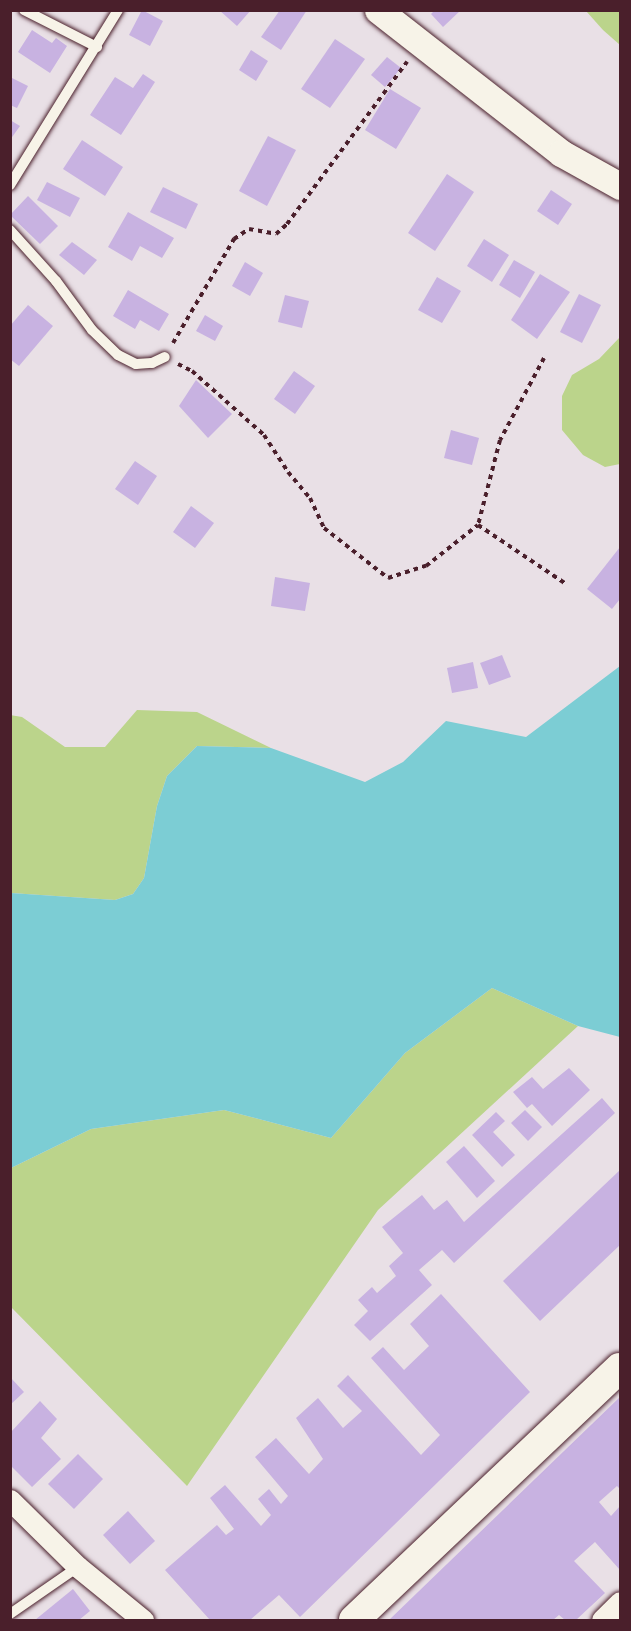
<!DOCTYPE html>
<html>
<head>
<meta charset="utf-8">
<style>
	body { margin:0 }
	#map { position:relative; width:631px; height:1631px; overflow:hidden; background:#e9e0e6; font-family:"Indie Flower",sans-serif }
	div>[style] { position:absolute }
	.green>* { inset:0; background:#bbd48b }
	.water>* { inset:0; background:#7ccdd4 }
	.building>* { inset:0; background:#c8b2e1 }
	.path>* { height:4px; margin-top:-2px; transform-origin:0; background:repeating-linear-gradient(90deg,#4a1f2b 0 4.5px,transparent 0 9px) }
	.roads { filter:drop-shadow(0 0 2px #4a1f2b) drop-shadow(0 0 2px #4a1f2b) }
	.service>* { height:10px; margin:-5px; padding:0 5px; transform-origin:5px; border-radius:5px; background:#f7f3e8 }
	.minor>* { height:21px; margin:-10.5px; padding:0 10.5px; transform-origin:10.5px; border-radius:10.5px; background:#f7f3e8 }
	.tertiary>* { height:27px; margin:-13.5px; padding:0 13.5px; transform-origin:13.5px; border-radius:13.5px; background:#f7f3e8 }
	.secondary>* { height:30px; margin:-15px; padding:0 15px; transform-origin:15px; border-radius:15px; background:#f7f3e8 }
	span { translate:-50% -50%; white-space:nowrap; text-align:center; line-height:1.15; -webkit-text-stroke:4.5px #f7f3e8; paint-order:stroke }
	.frame { position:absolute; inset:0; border:12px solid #4a1f2b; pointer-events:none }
</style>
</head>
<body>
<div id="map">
	<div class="green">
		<div style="clip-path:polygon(586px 11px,620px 11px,620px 45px,603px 30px)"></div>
		<div style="clip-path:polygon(620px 337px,620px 464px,605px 467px,583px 455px,562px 430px,562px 396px,572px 375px,599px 359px)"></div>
		<div style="clip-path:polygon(137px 710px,197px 712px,271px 748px,197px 746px,167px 776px,157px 806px,144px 878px,133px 894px,115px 900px,11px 893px,10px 715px,22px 717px,65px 747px,105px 747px)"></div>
		<div style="clip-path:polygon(492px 988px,578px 1026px,378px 1210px,187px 1486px,11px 1307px,11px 1168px,91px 1129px,224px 1110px,331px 1138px,405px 1053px)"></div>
	</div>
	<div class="water">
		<div style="clip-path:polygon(620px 666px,620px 1037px,578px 1026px,492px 988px,405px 1053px,331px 1138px,224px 1110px,91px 1129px,11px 1168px,11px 893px,115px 900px,133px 894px,144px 878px,157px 806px,167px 776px,197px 746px,271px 748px,365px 782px,403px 762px,446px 721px,526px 737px)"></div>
	</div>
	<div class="building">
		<div style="clip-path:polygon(142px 10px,163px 21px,150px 46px,129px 35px)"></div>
		<div style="clip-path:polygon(219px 10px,251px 10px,237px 26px)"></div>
		<div style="clip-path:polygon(280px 10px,307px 10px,281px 50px,261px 37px)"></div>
		<div style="clip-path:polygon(435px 10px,461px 10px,443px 27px,431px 14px)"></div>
		<div style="clip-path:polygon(32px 30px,52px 43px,56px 38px,67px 46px,50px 73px,18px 52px)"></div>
		<div style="clip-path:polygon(335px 39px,365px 59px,330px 108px,301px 89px)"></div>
		<div style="clip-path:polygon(251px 50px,268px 61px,256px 81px,239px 70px)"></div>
		<div style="clip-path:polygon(387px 57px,401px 68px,385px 87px,371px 75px)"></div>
		<div style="clip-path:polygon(143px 74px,155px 82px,121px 135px,90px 115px,115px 77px,133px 88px)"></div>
		<div style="clip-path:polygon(10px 77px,28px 86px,17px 108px,10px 105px)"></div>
		<div style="clip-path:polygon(390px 89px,421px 108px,396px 149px,365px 130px)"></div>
		<div style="clip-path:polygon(10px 120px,20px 126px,10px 140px)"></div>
		<div style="clip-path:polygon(268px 136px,296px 150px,267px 206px,239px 191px)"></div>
		<div style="clip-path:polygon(82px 140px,123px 167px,105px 196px,63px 169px)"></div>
		<div style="clip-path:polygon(447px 174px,474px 192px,435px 251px,408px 233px)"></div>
		<div style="clip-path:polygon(47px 182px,80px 198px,70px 217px,37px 200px)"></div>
		<div style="clip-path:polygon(163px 187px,198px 204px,186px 229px,150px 212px)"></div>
		<div style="clip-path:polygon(551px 190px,572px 204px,558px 225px,537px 211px)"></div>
		<div style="clip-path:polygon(28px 196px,58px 226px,40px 244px,10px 215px)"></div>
		<div style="clip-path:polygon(128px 212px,174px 238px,162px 258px,140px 246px,132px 261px,108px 247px)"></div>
		<div style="clip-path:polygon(484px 239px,509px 255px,492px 282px,467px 266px)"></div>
		<div style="clip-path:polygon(72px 242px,97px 260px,84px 275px,59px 255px)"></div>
		<div style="clip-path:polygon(514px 260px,535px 272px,520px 298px,499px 285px)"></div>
		<div style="clip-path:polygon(245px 262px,263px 273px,250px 296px,232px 286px)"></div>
		<div style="clip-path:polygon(540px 274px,570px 292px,537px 339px,511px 320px)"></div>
		<div style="clip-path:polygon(437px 277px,461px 291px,442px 323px,418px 310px)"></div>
		<div style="clip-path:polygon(128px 290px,169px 314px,159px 331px,140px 320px,135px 329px,113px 316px)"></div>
		<div style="clip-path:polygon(579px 294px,601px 305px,582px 343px,560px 332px)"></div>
		<div style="clip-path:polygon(285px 295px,309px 301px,302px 328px,278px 322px)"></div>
		<div style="clip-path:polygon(28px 305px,53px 326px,19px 366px,10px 359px,10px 326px)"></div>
		<div style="clip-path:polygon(205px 315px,223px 326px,215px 341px,196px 331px)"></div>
		<div style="clip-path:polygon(294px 371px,315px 386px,295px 414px,274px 399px)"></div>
		<div style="clip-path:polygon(196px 380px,232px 414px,208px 438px,179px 406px)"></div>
		<div style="clip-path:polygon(451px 430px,479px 438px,472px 465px,444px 458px)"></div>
		<div style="clip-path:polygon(135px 461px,157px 476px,138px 505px,115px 489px)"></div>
		<div style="clip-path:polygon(191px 506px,214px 523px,195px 548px,173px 532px)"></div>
		<div style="clip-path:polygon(620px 547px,620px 599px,612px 609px,587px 589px)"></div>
		<div style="clip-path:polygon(275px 577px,310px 583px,305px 611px,271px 606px)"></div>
		<div style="clip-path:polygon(502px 655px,511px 677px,489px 685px,480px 663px)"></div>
		<div style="clip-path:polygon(473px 662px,478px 688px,452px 693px,447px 668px)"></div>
		<div style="clip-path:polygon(569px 1068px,590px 1090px,552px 1126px,532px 1104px,527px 1108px,513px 1092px,532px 1077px,543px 1089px)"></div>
		<div style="clip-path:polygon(602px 1098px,615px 1113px,454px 1263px,442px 1250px,419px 1270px,432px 1285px,370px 1341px,354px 1325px,368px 1311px,358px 1300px,372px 1287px,377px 1293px,396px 1276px,389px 1266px,403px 1253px,382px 1227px,422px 1195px,434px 1210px,447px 1200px,464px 1222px)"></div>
		<div style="clip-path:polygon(525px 1110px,542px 1127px,528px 1141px,511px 1123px)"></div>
		<div style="clip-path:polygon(496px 1112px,505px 1121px,493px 1132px,515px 1155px,502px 1167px,472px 1135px)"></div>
		<div style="clip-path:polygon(464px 1146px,495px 1181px,477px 1198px,446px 1162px)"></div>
		<div style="clip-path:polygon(620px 1170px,620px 1245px,540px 1321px,503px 1281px)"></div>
		<div style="clip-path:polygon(441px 1294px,530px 1392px,300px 1617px,279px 1595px,250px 1620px,210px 1620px,165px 1570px,217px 1525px,226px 1535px,234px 1529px,210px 1498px,225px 1485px,261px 1526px,271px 1515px,258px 1499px,269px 1489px,281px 1504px,288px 1496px,255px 1457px,276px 1438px,309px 1474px,323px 1459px,296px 1418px,318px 1398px,343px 1428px,362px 1411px,337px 1386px,348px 1375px,421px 1455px,440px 1435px,371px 1358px,383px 1347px,404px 1370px,429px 1346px,410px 1324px)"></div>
		<div style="clip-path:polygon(10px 1377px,24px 1392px,10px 1405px)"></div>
		<div style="clip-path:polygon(620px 1397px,620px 1489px,617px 1486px,599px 1502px,611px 1516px,620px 1506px,620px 1570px,595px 1542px,574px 1561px,605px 1593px,576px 1620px,565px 1620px,559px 1615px,553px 1620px,389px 1620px)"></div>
		<div style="clip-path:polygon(40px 1401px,57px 1419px,41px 1438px,61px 1459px,32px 1487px,10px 1465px,10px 1433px)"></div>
		<div style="clip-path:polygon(78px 1454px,103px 1479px,74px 1509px,48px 1484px)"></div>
		<div style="clip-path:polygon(128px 1511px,155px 1541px,130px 1564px,103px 1535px)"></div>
		<div style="clip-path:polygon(73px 1589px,90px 1611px,79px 1620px,35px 1620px)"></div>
	</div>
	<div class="path">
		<div style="left:173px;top:343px;width:121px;rotate:-59.6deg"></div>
		<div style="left:234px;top:239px;width:18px;rotate:-34deg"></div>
		<div style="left:249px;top:229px;width:27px;rotate:10deg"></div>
		<div style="left:276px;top:234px;width:15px;rotate:-42deg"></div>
		<div style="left:287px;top:224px;width:202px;rotate:-53.5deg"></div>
		<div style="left:544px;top:358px;width:93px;rotate:118.2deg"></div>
		<div style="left:500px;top:440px;width:88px;rotate:104.5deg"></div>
		<div style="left:478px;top:525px;width:106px;rotate:33.8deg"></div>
		<div style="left:178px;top:364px;width:16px;rotate:27deg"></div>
		<div style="left:192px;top:371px;width:96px;rotate:41.6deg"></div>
		<div style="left:264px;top:435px;width:44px;rotate:57deg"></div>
		<div style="left:288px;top:472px;width:34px;rotate:50deg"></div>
		<div style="left:310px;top:498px;width:33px;rotate:65deg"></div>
		<div style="left:324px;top:528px;width:81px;rotate:38deg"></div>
		<div style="left:388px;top:578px;width:40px;rotate:-18deg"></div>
		<div style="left:426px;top:566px;width:66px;rotate:-38.3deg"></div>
	</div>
	<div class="roads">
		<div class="service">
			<div style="left:24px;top:10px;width:82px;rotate:26.9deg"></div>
			<div style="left:10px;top:185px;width:206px;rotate:-58.3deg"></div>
			<div style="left:10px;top:230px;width:69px;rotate:48deg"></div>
			<div style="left:56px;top:281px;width:61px;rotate:53.7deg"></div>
			<div style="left:92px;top:330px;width:36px;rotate:44deg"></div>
			<div style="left:118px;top:355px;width:20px;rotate:27deg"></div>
			<div style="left:136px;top:364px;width:16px;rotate:-4deg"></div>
			<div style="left:152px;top:363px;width:14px;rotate:-25deg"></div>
			<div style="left:10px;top:1614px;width:83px;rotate:-34.7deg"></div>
		</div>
		<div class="minor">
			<div style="left:10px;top:1500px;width:95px;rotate:44.6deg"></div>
			<div style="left:78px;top:1567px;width:84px;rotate:39.2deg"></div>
			<div style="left:602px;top:1620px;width:25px;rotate:-45deg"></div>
		</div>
		<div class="tertiary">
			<div style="left:378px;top:10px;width:232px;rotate:38deg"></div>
			<div style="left:561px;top:153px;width:68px;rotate:29.2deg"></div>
		</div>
		<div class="secondary">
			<div style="left:354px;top:1620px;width:366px;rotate:-43.5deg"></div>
		</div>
	</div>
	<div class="frame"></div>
</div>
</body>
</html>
